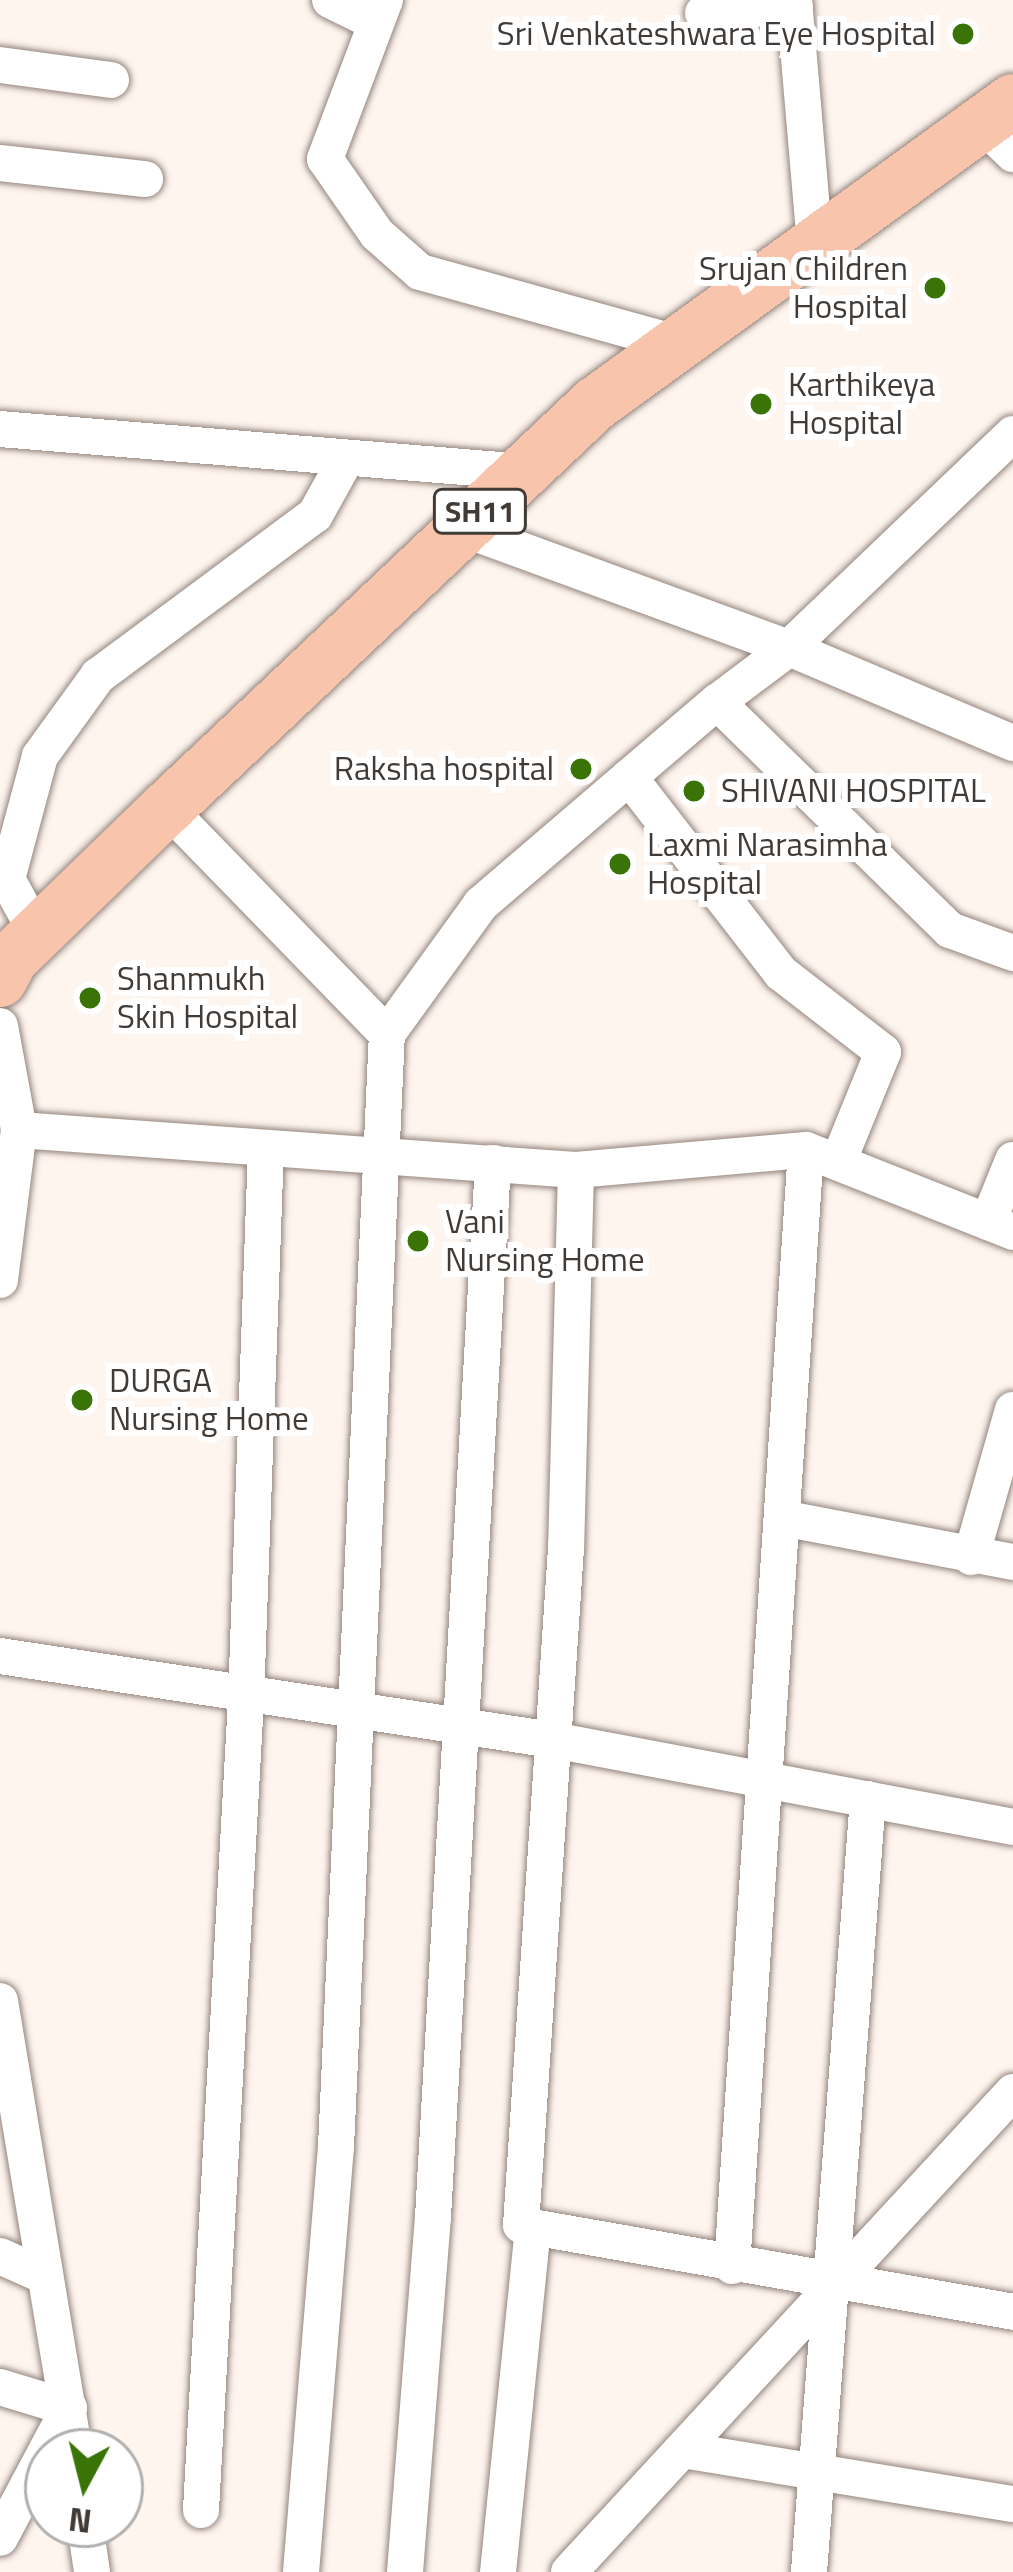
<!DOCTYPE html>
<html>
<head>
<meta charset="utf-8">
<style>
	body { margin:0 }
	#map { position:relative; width:1013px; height:2572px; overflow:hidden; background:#fef5ef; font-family:"Titillium Web",sans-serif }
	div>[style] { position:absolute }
	.roads { filter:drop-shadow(0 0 3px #93857d) drop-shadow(0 0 3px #93857d) }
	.minor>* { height:36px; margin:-18px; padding:0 18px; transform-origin:18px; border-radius:18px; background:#fff }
	.primary>* { height:54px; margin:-27px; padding:0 27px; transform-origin:27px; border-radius:27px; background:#f9c4ac }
	.dots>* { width:33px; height:33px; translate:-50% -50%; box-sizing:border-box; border:6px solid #fff; border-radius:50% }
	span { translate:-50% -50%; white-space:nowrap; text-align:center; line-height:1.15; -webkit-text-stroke:12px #fff; paint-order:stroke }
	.shield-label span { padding:3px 9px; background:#fff; border:3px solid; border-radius:9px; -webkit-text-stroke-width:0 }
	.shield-label { font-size:30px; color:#413b37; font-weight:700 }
	.poi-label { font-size:33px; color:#413b37 }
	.right { translate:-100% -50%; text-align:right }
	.left { translate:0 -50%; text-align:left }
	.north { position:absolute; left:24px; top:2428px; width:120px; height:120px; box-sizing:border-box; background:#fff; border:3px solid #b3b1af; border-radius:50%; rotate:187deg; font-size:33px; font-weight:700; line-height:48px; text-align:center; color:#413b37 }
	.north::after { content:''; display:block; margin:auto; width:42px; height:54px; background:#3a7407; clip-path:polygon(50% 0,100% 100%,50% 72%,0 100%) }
</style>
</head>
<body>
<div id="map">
	<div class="roads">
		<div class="minor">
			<div style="left:330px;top:0;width:50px;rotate:26.1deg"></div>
			<div style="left:385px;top:0;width:170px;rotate:110.7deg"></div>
			<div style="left:325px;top:159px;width:91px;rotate:55.3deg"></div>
			<div style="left:377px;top:234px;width:57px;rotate:41.5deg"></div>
			<div style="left:420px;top:272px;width:269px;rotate:15.5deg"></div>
			<div style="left:794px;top:0;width:245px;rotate:85.1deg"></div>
			<div style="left:703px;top:13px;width:92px;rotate:-4.4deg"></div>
			<div style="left:0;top:65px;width:112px;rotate:7.7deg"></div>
			<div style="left:983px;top:125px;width:42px;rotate:44deg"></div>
			<div style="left:0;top:163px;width:146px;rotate:6.3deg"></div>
			<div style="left:0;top:429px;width:526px;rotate:4.69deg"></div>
			<div style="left:1013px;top:434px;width:310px;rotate:136.3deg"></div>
			<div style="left:789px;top:648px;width:90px;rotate:143.1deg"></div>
			<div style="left:717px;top:702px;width:326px;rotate:44.4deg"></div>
			<div style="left:950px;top:930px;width:67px;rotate:20.1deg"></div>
			<div style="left:461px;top:528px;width:349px;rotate:20.1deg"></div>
			<div style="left:789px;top:648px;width:243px;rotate:23deg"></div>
			<div style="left:629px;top:777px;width:248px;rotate:52.2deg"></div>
			<div style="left:781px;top:973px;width:129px;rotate:37.8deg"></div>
			<div style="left:883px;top:1052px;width:119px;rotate:112.2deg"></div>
			<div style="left:167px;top:808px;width:315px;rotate:45.8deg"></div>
			<div style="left:37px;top:934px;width:63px;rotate:-118.6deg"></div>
			<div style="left:7px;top:879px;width:127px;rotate:-75deg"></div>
			<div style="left:40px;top:756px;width:99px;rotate:-54.1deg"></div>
			<div style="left:98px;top:676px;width:270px;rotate:-36.6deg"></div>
			<div style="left:315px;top:515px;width:62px;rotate:-60.9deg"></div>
			<div style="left:0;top:1026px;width:106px;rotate:79.6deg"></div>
			<div style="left:19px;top:1130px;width:558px;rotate:4.11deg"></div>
			<div style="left:576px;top:1170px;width:231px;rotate:-5deg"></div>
			<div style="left:806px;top:1150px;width:223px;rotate:21.6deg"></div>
			<div style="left:576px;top:1170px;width:378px;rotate:91.5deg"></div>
			<div style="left:566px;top:1548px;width:678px;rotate:93.8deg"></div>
			<div style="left:521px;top:2225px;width:500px;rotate:10deg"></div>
			<div style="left:988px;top:1222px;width:67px;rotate:-68deg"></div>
			<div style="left:0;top:1280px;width:151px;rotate:-82.8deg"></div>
			<div style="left:782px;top:1518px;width:235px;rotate:10.8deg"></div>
			<div style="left:971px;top:1557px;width:153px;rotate:-74.1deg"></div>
			<div style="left:0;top:1656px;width:559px;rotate:8.64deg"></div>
			<div style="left:553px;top:1740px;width:468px;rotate:10.7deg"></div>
			<div style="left:0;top:2001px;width:457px;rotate:80.6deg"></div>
			<div style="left:0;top:2256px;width:46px;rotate:24.3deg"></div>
			<div style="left:732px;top:2266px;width:1118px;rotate:-86.21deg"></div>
			<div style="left:0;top:2387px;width:72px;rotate:16.9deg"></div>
			<div style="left:69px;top:2408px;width:147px;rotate:118deg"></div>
			<div style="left:682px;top:2450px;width:335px;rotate:9.3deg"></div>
			<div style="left:201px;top:2510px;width:812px;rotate:-86.82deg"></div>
			<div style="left:246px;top:1699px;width:551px;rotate:-87.92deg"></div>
			<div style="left:85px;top:2524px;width:49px;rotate:81.7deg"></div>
			<div style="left:301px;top:2572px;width:426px;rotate:-85.3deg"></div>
			<div style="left:336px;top:2147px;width:1114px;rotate:-87.38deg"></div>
			<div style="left:387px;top:1034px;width:160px;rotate:-54.1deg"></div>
			<div style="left:481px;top:904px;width:311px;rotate:-40.6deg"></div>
			<div style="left:405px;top:2572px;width:356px;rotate:-85.5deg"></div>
			<div style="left:433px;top:2217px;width:1056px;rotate:-86.74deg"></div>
			<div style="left:498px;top:2572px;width:347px;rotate:-84.2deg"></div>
			<div style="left:569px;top:2572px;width:654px;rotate:-47.23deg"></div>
			<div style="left:809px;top:2572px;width:775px;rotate:-85.64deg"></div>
		</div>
		<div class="primary">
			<div style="left:0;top:980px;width:24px;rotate:-62deg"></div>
			<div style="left:11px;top:959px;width:217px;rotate:-44.1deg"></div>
			<div style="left:167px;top:808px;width:589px;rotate:-43.35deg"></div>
			<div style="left:595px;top:404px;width:516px;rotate:-35.94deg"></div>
		</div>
	</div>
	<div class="dots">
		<div style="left:963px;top:34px;background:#3a7407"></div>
		<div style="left:935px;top:288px;background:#3a7407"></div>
		<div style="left:761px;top:404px;background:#3a7407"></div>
		<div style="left:581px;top:769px;background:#3a7407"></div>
		<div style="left:694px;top:791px;background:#3a7407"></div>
		<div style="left:620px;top:864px;background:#3a7407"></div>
		<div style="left:90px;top:998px;background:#3a7407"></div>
		<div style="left:418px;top:1241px;background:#3a7407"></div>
		<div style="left:82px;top:1400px;background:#3a7407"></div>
	</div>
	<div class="shield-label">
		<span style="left:480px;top:511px">SH11</span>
	</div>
	<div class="poi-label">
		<span class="right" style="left:936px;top:34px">Sri Venkateshwara Eye Hospital</span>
		<span class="right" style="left:908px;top:288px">Srujan Children<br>Hospital</span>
		<span class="left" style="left:788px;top:404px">Karthikeya<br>Hospital</span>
		<span class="right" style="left:554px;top:769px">Raksha hospital</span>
		<span class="left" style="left:721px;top:791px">SHIVANI HOSPITAL</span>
		<span class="left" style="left:647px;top:864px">Laxmi Narasimha<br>Hospital</span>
		<span class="left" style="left:117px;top:998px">Shanmukh<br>Skin Hospital</span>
		<span class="left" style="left:445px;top:1241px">Vani<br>Nursing Home</span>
		<span class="left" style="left:109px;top:1400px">DURGA<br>Nursing Home</span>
	</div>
	<div class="north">N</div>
</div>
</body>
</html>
